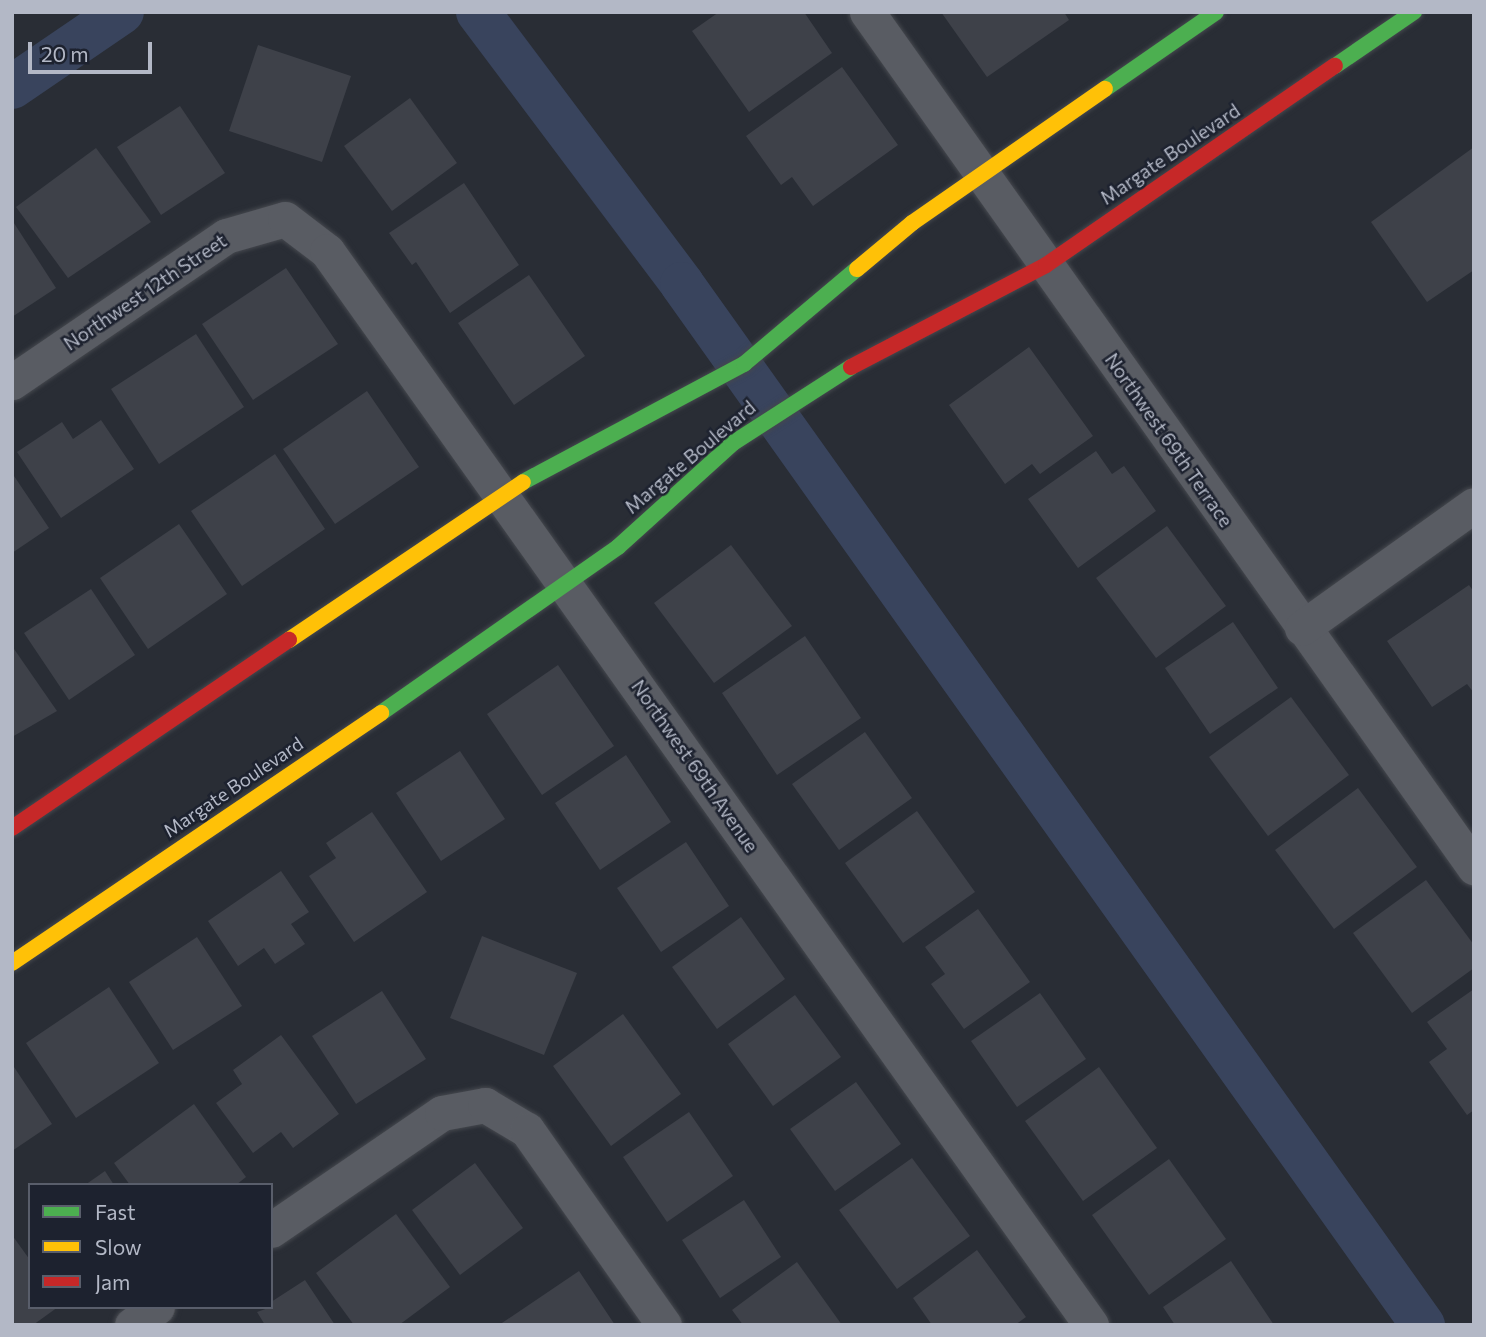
<!DOCTYPE html>
<html>
<head>
<meta charset="utf-8">
<style>
	body { margin:0 }
	#map { position:relative; width:1486px; height:1337px; overflow:hidden; background:#292d35; font-family:Commissioner,sans-serif }
	div>[style] { position:absolute }
	.canal>* { height:44px; margin:-22px; padding:0 22px; transform-origin:22px; border-radius:22px; background:#39445d }
	.building>* { inset:0; background:#3e4149 }
	.roads { filter:drop-shadow(0 0 2px #45484e) drop-shadow(0 0 2px #45484e) }
	.street>* { height:35px; margin:-17.5px; padding:0 17.5px; transform-origin:17.5px; border-radius:17.5px; background:#595c63 }
	.fast>* { height:16px; margin:-8px; padding:0 8px; transform-origin:8px; border-radius:8px; background:#4caf50 }
	.slow>* { height:16px; margin:-8px; padding:0 8px; transform-origin:8px; border-radius:8px; background:#ffc107 }
	.jam>* { height:16px; margin:-8px; padding:0 8px; transform-origin:8px; border-radius:8px; background:#c62828 }
	span { translate:-50% -50%; white-space:nowrap; text-align:center; line-height:1.15; -webkit-text-stroke:5px #1d222f; paint-order:stroke }
	.street-label { font-size:19px; color:#b3b8c6 }
	.frame { position:absolute; inset:0; border:14px solid #b3b8c6; pointer-events:none }
	.legend { position:absolute; left:28px; top:1183px; width:245px; height:126px; box-sizing:border-box; background:#1d222f; border:2px solid #595e6b; margin:0; padding:9px 12px; list-style:none; font-size:21px; color:#b3b8c6 }
	.legend li { display:flex; align-items:center; gap:14px; height:35px }
	.legend b { width:35px; border:2px solid #595e6b }
	.scale { position:absolute; left:28px; top:42px; width:124px; height:32px; box-sizing:border-box; border:4px solid #b3b8c6; border-top:0; padding-left:9px; font-size:21px; line-height:24px; white-space:nowrap; color:#b3b8c6; -webkit-text-stroke:5px #1d222f; paint-order:stroke }
</style>
</head>
<body>
<div id="map">
	<div class="canal">
		<div style="left:478px;top:12px;width:340px;rotate:53.1deg"></div>
		<div style="left:682px;top:284px;width:1278px;rotate:54.56deg"></div>
		<div style="left:12px;top:87px;width:133px;rotate:-34.3deg"></div>
	</div>
	<div class="building">
		<div style="clip-path:polygon(719px 12px,804px 12px,832px 53px,749px 112px,692px 31px)"></div>
		<div style="clip-path:polygon(941px 12px,1064px 12px,1069px 20px,987px 77px)"></div>
		<div style="clip-path:polygon(258px 45px,351px 76px,322px 162px,229px 131px)"></div>
		<div style="clip-path:polygon(842px 67px,898px 145px,813px 206px,792px 177px,781px 185px,746px 136px)"></div>
		<div style="clip-path:polygon(410px 98px,457px 163px,392px 211px,344px 146px)"></div>
		<div style="clip-path:polygon(180px 106px,225px 173px,161px 215px,117px 147px)"></div>
		<div style="clip-path:polygon(1474px 147px,1474px 270px,1427px 302px,1371px 222px)"></div>
		<div style="clip-path:polygon(96px 148px,151px 222px,68px 278px,16px 207px)"></div>
		<div style="clip-path:polygon(464px 183px,519px 265px,450px 313px,416px 262px,412px 265px,389px 233px)"></div>
		<div style="clip-path:polygon(12px 220px,56px 288px,12px 317px)"></div>
		<div style="clip-path:polygon(286px 268px,338px 344px,253px 400px,202px 324px)"></div>
		<div style="clip-path:polygon(529px 275px,585px 356px,514px 405px,458px 323px)"></div>
		<div style="clip-path:polygon(196px 334px,244px 407px,159px 464px,111px 389px)"></div>
		<div style="clip-path:polygon(1029px 347px,1093px 436px,1040px 474px,1032px 464px,1005px 484px,949px 405px)"></div>
		<div style="clip-path:polygon(367px 391px,419px 467px,335px 524px,283px 449px)"></div>
		<div style="clip-path:polygon(101px 420px,134px 469px,61px 518px,17px 452px,62px 422px,73px 439px)"></div>
		<div style="clip-path:polygon(1096px 451px,1112px 474px,1124px 466px,1156px 511px,1078px 568px,1028px 499px)"></div>
		<div style="clip-path:polygon(275px 454px,325px 529px,242px 586px,191px 511px)"></div>
		<div style="clip-path:polygon(12px 473px,49px 528px,12px 553px)"></div>
		<div style="clip-path:polygon(179px 524px,227px 594px,148px 649px,100px 578px)"></div>
		<div style="clip-path:polygon(1167px 526px,1226px 606px,1156px 658px,1096px 578px)"></div>
		<div style="clip-path:polygon(731px 545px,792px 626px,714px 683px,654px 603px)"></div>
		<div style="clip-path:polygon(1469px 585px,1474px 592px,1474px 693px,1467px 684px,1432px 707px,1387px 641px)"></div>
		<div style="clip-path:polygon(91px 589px,135px 655px,69px 700px,24px 633px)"></div>
		<div style="clip-path:polygon(1233px 622px,1278px 688px,1210px 734px,1165px 668px)"></div>
		<div style="clip-path:polygon(805px 636px,861px 718px,777px 775px,722px 693px)"></div>
		<div style="clip-path:polygon(12px 646px,57px 711px,12px 737px)"></div>
		<div style="clip-path:polygon(558px 665px,614px 746px,542px 795px,487px 714px)"></div>
		<div style="clip-path:polygon(1291px 697px,1349px 775px,1268px 836px,1209px 757px)"></div>
		<div style="clip-path:polygon(865px 732px,912px 798px,839px 850px,792px 784px)"></div>
		<div style="clip-path:polygon(460px 751px,505px 819px,441px 861px,396px 793px)"></div>
		<div style="clip-path:polygon(626px 755px,671px 822px,600px 870px,555px 803px)"></div>
		<div style="clip-path:polygon(1358px 788px,1417px 867px,1334px 929px,1275px 850px)"></div>
		<div style="clip-path:polygon(917px 811px,975px 892px,903px 943px,845px 863px)"></div>
		<div style="clip-path:polygon(372px 812px,427px 892px,354px 942px,309px 876px,336px 858px,326px 843px)"></div>
		<div style="clip-path:polygon(686px 842px,729px 906px,661px 952px,617px 888px)"></div>
		<div style="clip-path:polygon(281px 871px,309px 912px,291px 924px,305px 944px,275px 964px,264px 948px,238px 966px,208px 921px)"></div>
		<div style="clip-path:polygon(1426px 880px,1474px 945px,1474px 968px,1412px 1013px,1353px 933px)"></div>
		<div style="clip-path:polygon(978px 909px,1030px 982px,964px 1029px,931px 984px,945px 974px,925px 947px)"></div>
		<div style="clip-path:polygon(741px 917px,785px 979px,717px 1029px,672px 967px)"></div>
		<div style="clip-path:polygon(482px 936px,577px 973px,544px 1055px,450px 1018px)"></div>
		<div style="clip-path:polygon(197px 937px,242px 1006px,173px 1050px,129px 982px)"></div>
		<div style="clip-path:polygon(109px 987px,159px 1063px,76px 1118px,26px 1043px)"></div>
		<div style="clip-path:polygon(1474px 989px,1474px 1110px,1467px 1115px,1429px 1062px,1447px 1049px,1427px 1022px)"></div>
		<div style="clip-path:polygon(382px 991px,426px 1059px,356px 1104px,312px 1036px)"></div>
		<div style="clip-path:polygon(1040px 993px,1086px 1059px,1017px 1107px,971px 1041px)"></div>
		<div style="clip-path:polygon(795px 995px,841px 1057px,773px 1106px,728px 1044px)"></div>
		<div style="clip-path:polygon(623px 1014px,681px 1094px,611px 1146px,553px 1066px)"></div>
		<div style="clip-path:polygon(281px 1035px,339px 1114px,293px 1148px,281px 1132px,253px 1153px,216px 1103px,242px 1084px,233px 1070px)"></div>
		<div style="clip-path:polygon(12px 1064px,52px 1124px,12px 1151px)"></div>
		<div style="clip-path:polygon(1099px 1067px,1157px 1148px,1083px 1201px,1025px 1121px)"></div>
		<div style="clip-path:polygon(856px 1082px,901px 1144px,835px 1191px,790px 1129px)"></div>
		<div style="clip-path:polygon(194px 1104px,246px 1177px,236px 1185px,130px 1185px,114px 1163px)"></div>
		<div style="clip-path:polygon(689px 1112px,733px 1176px,667px 1222px,623px 1157px)"></div>
		<div style="clip-path:polygon(912px 1158px,970px 1236px,897px 1289px,839px 1210px)"></div>
		<div style="clip-path:polygon(1169px 1159px,1226px 1239px,1149px 1295px,1092px 1215px)"></div>
		<div style="clip-path:polygon(475px 1163px,523px 1228px,460px 1275px,412px 1210px)"></div>
		<div style="clip-path:polygon(105px 1171px,114px 1185px,85px 1185px)"></div>
		<div style="clip-path:polygon(744px 1200px,781px 1257px,720px 1298px,682px 1240px)"></div>
		<div style="clip-path:polygon(396px 1214px,450px 1287px,399px 1325px,354px 1325px,316px 1273px)"></div>
		<div style="clip-path:polygon(12px 1235px,30px 1260px,30px 1307px,58px 1307px,33px 1325px,12px 1325px)"></div>
		<div style="clip-path:polygon(977px 1250px,1026px 1317px,1015px 1325px,932px 1325px,913px 1298px)"></div>
		<div style="clip-path:polygon(1231px 1261px,1274px 1325px,1175px 1325px,1163px 1307px)"></div>
		<div style="clip-path:polygon(797px 1262px,842px 1325px,743px 1325px,732px 1310px)"></div>
		<div style="clip-path:polygon(579px 1271px,615px 1325px,499px 1325px)"></div>
		<div style="clip-path:polygon(305px 1280px,335px 1325px,265px 1325px,257px 1312px,271px 1307px,271px 1302px)"></div>
	</div>
	<div class="roads">
		<div class="street">
			<div style="left:867px;top:12px;width:1049px;rotate:54.63deg"></div>
			<div style="left:12px;top:382px;width:259px;rotate:-34.3deg"></div>
			<div style="left:226px;top:236px;width:61px;rotate:-16.1deg"></div>
			<div style="left:285px;top:219px;width:53px;rotate:37.3deg"></div>
			<div style="left:327px;top:251px;width:1318px;rotate:54.57deg"></div>
			<div style="left:1302px;top:628px;width:211px;rotate:-35.6deg"></div>
			<div style="left:271px;top:1230px;width:207px;rotate:-34.4deg"></div>
			<div style="left:442px;top:1113px;width:44px;rotate:-10.5deg"></div>
			<div style="left:485px;top:1105px;width:49px;rotate:30.8deg"></div>
			<div style="left:527px;top:1130px;width:238px;rotate:54.9deg"></div>
			<div style="left:132px;top:1325px;width:31px;rotate:-36deg"></div>
		</div>
		<div class="fast">
			<div style="left:1335px;top:66px;width:96px;rotate:-34.4deg"></div>
			<div style="left:1105px;top:89px;width:135px;rotate:-34.7deg"></div>
			<div style="left:523px;top:482px;width:251px;rotate:-28.1deg"></div>
			<div style="left:744px;top:364px;width:148px;rotate:-40.1deg"></div>
			<div style="left:381px;top:713px;width:289px;rotate:-35deg"></div>
			<div style="left:618px;top:547px;width:155px;rotate:-42.1deg"></div>
			<div style="left:733px;top:443px;width:140px;rotate:-32.8deg"></div>
		</div>
		<div class="slow">
			<div style="left:857px;top:269px;width:72px;rotate:-39.9deg"></div>
			<div style="left:912px;top:223px;width:235px;rotate:-34.8deg"></div>
			<div style="left:289px;top:640px;width:282px;rotate:-34deg"></div>
			<div style="left:12px;top:963px;width:446px;rotate:-34.1deg"></div>
		</div>
		<div class="jam">
			<div style="left:851px;top:367px;width:220px;rotate:-27.6deg"></div>
			<div style="left:1046px;top:265px;width:351px;rotate:-34.6deg"></div>
			<div style="left:12px;top:828px;width:335px;rotate:-34.2deg"></div>
		</div>
	</div>
	<div class="street-label">
		<span style="left:1170px;top:154px;rotate:-34deg">Margate Boulevard</span>
		<span style="left:145px;top:292px;rotate:-34deg">Northwest 12th Street</span>
		<span style="left:1169px;top:440px;rotate:55deg">Northwest 69th Terrace</span>
		<span style="left:690px;top:457px;rotate:-40deg">Margate Boulevard</span>
		<span style="left:695px;top:766px;rotate:55deg">Northwest 69th Avenue</span>
		<span style="left:233px;top:787px;rotate:-34deg">Margate Boulevard</span>
	</div>
	<div class="frame"></div>
	<ul class="legend">
	<li><b style="height:9px;background:#4caf50"></b>Fast</li>
	<li><b style="height:9px;background:#ffc107"></b>Slow</li>
	<li><b style="height:9px;background:#c62828"></b>Jam</li>
	</ul>
	<div class="scale">20 m</div>
</div>
</body>
</html>
